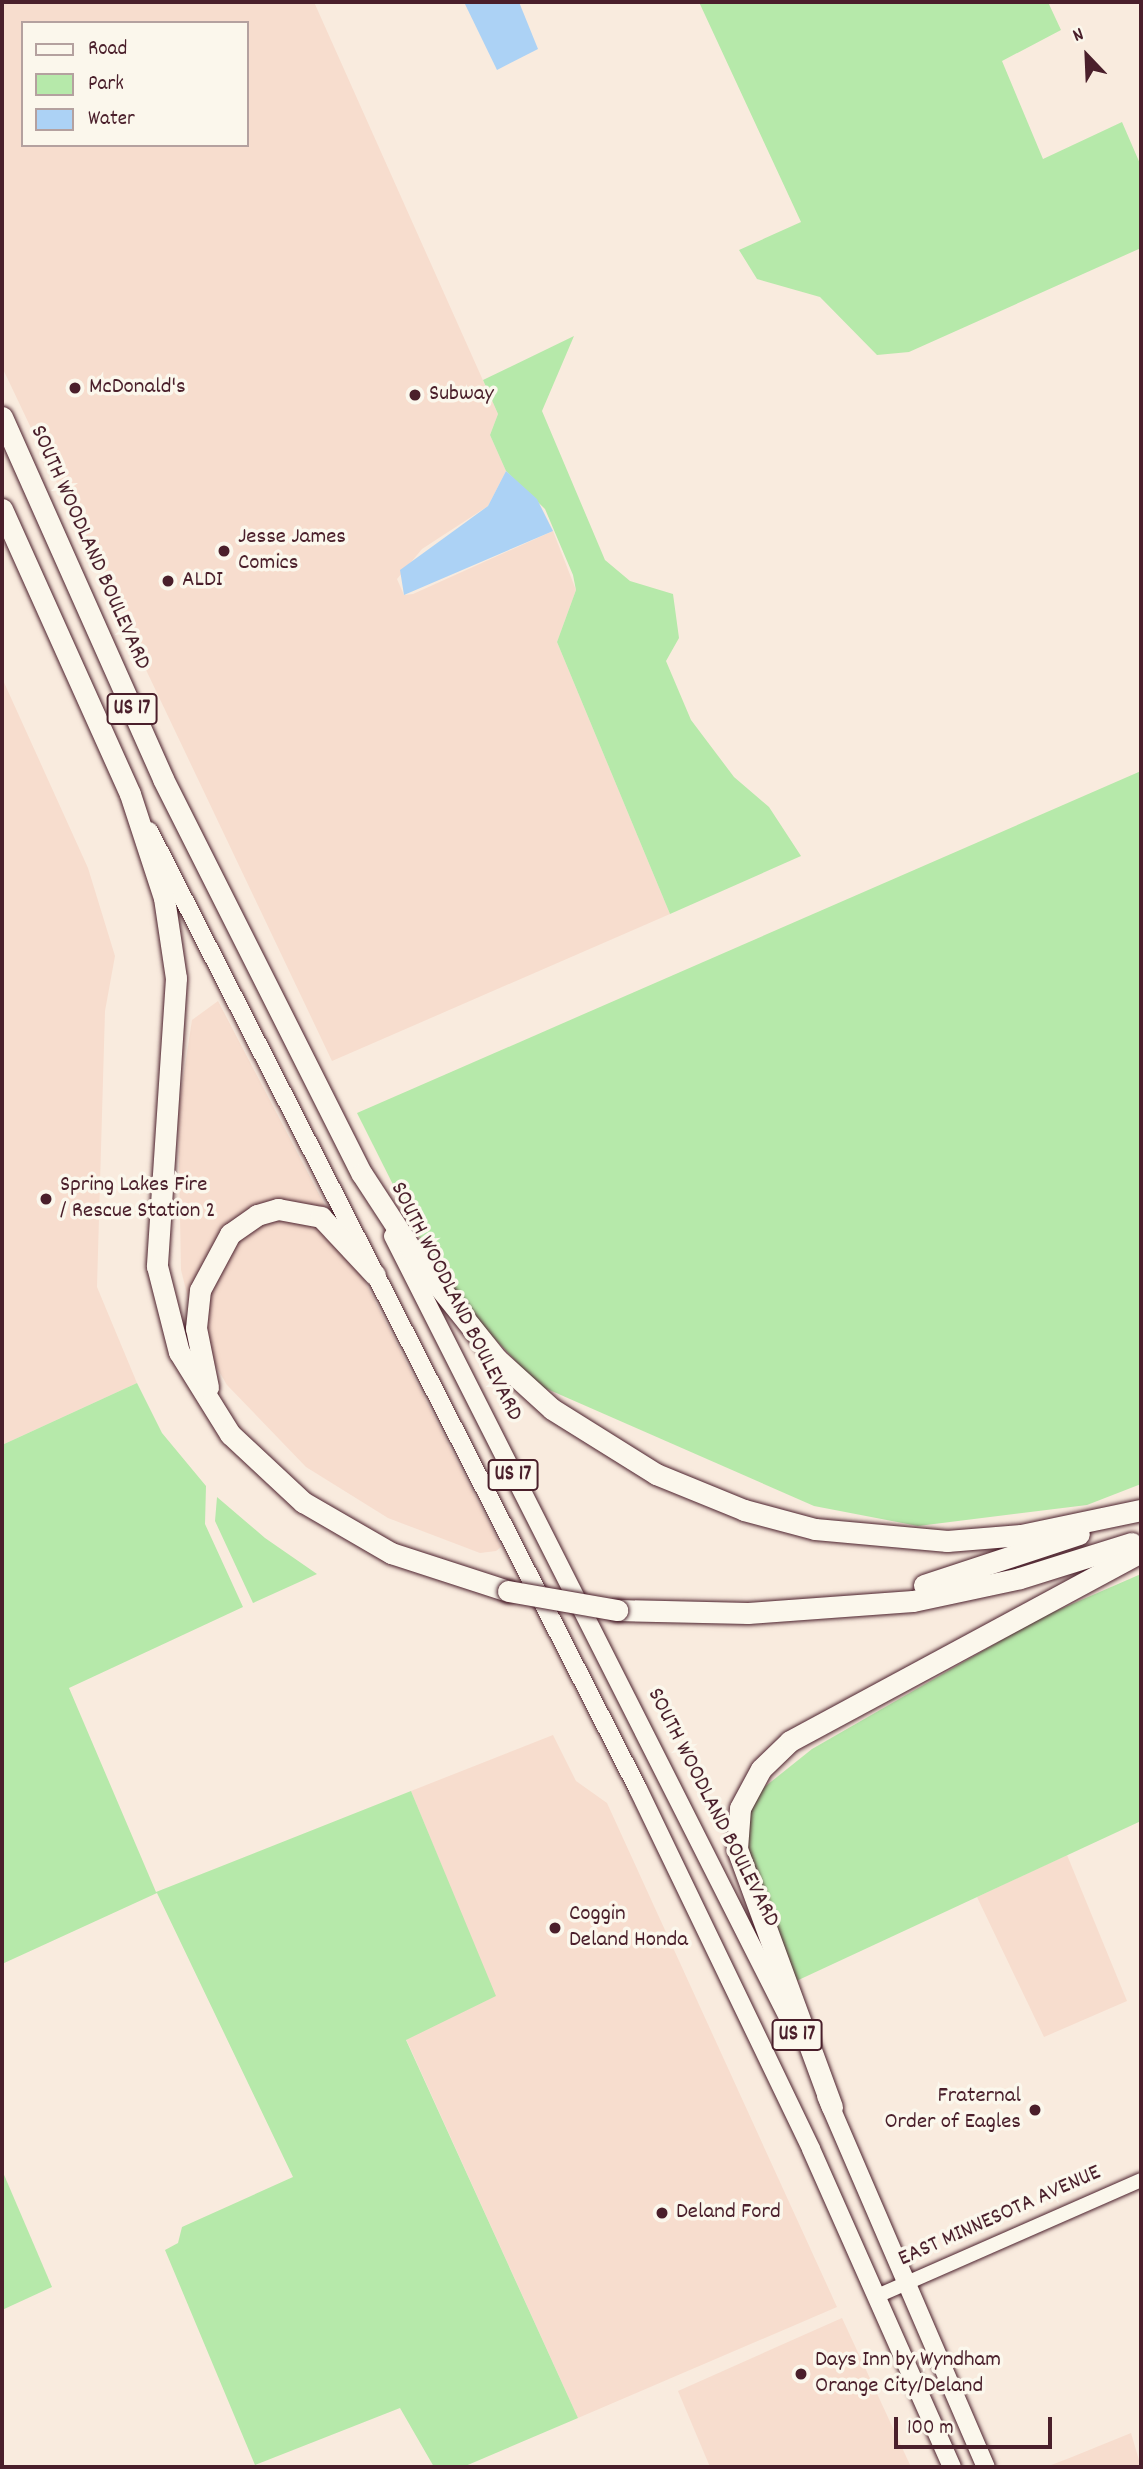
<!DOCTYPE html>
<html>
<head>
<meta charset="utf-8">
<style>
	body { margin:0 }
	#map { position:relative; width:1143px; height:2469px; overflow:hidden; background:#f9ebde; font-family:Dekko,sans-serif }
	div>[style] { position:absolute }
	.built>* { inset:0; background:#f7ddce }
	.green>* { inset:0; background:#b6e9aa }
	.water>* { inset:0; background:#acd2f5 }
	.roads { filter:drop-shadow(0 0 2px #4a1f2b) drop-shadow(0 0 2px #4a1f2b) }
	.minor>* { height:14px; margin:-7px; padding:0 7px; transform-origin:7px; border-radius:7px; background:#fbf7ec }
	.major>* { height:18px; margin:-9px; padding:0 9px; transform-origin:9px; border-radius:9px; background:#fbf7ec }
	.highway>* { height:21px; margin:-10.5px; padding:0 10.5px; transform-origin:10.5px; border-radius:10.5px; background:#fbf7ec }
	.bridges { filter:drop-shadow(0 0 2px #4a1f2b) drop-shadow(0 0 2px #4a1f2b) }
	.highway-bridge>* { height:21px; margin:-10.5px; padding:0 10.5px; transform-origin:10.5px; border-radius:10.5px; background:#fbf7ec }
	.dots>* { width:19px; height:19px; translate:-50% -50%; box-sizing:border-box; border:4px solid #fbf7ec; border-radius:50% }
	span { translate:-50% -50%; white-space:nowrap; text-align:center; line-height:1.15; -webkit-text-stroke:7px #fbf7ec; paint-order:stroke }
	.shield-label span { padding:2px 5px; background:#fbf7ec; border:2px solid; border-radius:5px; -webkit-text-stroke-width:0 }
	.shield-label { font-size:21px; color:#4a1f2b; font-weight:700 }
	.poi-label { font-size:23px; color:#4a1f2b }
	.left { translate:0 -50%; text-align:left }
	.right { translate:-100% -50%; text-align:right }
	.street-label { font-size:23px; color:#4a1f2b }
	.frame { position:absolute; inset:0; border:4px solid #4a1f2b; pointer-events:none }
	.legend { position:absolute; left:21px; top:21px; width:228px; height:126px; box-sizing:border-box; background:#fbf7ec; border:2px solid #b4a19f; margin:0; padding:9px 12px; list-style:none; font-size:21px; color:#4a1f2b }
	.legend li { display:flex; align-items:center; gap:14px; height:35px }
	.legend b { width:35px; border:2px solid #b4a19f }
	.north { position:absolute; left:1052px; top:21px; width:70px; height:70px; -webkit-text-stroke:5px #fbf7ec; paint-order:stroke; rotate:337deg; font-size:19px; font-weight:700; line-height:28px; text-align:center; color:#4a1f2b }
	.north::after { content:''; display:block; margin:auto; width:24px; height:32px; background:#4a1f2b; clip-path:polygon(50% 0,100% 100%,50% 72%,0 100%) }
	.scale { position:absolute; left:894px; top:2417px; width:158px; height:32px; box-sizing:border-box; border:4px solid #4a1f2b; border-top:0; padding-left:9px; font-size:21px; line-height:24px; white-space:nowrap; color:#4a1f2b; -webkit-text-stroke:5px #fbf7ec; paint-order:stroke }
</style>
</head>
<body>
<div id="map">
	<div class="built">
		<div style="clip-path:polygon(evenodd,2px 2px,314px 2px,498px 414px,490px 435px,506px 471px,488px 506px,422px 549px,397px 579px,404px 595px,413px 594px,553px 531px,576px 590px,557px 642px,670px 914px,332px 1061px,2px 367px,2px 2px,23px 23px,247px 23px,247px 145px,23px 145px,23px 23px)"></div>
		<div style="clip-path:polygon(2px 678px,88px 868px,115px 956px,105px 1011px,97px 1287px,137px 1383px,2px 1445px)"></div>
		<div style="clip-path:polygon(218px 1001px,332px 1219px,254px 1210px,192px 1314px,181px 1270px,178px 1112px,192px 1020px)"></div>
		<div style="clip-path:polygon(300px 1216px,347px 1247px,501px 1547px,496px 1551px,480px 1553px,388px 1518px,306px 1467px,227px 1385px,203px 1344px,206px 1292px,234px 1238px,259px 1221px)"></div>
		<div style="clip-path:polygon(553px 1735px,576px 1781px,607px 1803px,837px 2307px,578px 2418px,406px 2039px,495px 1996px,411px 1791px)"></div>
		<div style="clip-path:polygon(1067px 1855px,1127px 2001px,1044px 2037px,977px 1897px)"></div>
		<div style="clip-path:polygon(842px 2318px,911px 2467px,710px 2467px,678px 2391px)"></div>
		<div style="clip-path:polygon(1131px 2433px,1141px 2467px,1046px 2467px,1072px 2457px)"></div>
	</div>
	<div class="green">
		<div style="clip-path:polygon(699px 2px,1048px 2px,1061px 30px,1002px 61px,1043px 159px,1122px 122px,1141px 166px,1141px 248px,909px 352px,877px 355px,820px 297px,757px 279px,739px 250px,801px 222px)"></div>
		<div style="clip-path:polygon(574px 336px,542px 411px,605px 560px,630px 581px,673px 594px,679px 638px,666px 661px,691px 720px,734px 777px,769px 807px,801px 856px,670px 914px,557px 642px,576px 590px,573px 575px,545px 509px,506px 471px,490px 435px,498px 414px,483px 380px)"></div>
		<div style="clip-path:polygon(1141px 771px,1141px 1484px,1087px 1505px,918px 1526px,814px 1506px,538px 1385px,442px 1282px,357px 1113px)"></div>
		<div style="clip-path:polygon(137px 1383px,162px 1433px,206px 1486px,205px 1524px,243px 1607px,69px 1688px,156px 1892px,411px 1791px,496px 1996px,406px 2040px,578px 2418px,463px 2467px,434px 2467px,400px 2408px,255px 2465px,165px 2250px,178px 2243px,182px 2227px,293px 2177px,157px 1893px,2px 1964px,2px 1445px)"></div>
		<div style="clip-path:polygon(217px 1497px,265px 1538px,317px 1574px,253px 1603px,215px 1521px)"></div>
		<div style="clip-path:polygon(1141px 1574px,1141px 1821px,792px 1983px,742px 1849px,752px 1797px,812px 1749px,1042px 1617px)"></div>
		<div style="clip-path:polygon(2px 2170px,52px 2287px,2px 2310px)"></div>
	</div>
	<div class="water">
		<div style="clip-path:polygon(464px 2px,519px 2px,538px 49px,497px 70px)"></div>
		<div style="clip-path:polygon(506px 471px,537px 499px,553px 531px,404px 595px,400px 570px,488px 506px)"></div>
	</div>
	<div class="roads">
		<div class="minor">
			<div style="left:877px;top:2296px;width:288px;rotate:-23.7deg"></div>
		</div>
		<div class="major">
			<div style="left:149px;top:831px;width:1076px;rotate:62.96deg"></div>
			<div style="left:638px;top:1789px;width:399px;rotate:64.3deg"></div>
			<div style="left:811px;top:2149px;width:348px;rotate:66.1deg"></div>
			<div style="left:393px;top:1236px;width:893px;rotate:63.18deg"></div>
			<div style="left:826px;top:2096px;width:404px;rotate:66.7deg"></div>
		</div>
		<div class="highway">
			<div style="left:2px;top:417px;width:396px;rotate:66deg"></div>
			<div style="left:163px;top:779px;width:442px;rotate:63.3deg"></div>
			<div style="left:362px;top:1174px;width:106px;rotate:56.9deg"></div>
			<div style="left:420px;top:1263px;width:123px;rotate:51.3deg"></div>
			<div style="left:497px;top:1359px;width:74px;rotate:42.3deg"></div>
			<div style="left:552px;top:1409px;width:123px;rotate:32deg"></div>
			<div style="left:656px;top:1474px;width:95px;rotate:22.2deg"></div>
			<div style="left:744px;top:1510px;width:73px;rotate:15deg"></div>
			<div style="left:815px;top:1529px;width:133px;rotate:5.2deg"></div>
			<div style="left:947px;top:1541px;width:74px;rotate:-4.6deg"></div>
			<div style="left:1021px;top:1535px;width:123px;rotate:-11.8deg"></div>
			<div style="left:2px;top:509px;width:312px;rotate:65.8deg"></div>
			<div style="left:130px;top:794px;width:109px;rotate:71.9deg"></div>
			<div style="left:164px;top:898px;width:81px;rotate:81.5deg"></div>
			<div style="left:176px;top:978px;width:289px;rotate:93.8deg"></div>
			<div style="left:157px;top:1266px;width:89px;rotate:75.7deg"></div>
			<div style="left:179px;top:1352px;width:97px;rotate:58.1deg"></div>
			<div style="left:230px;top:1434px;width:100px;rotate:43deg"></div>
			<div style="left:303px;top:1502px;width:102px;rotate:30.1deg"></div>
			<div style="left:391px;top:1553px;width:123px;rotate:18deg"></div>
			<div style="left:208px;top:1387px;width:60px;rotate:-101.5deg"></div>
			<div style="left:196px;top:1328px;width:38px;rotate:-84deg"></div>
			<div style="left:200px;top:1290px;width:64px;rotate:-61.8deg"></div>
			<div style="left:230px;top:1234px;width:33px;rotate:-35deg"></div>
			<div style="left:257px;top:1215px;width:22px;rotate:-16deg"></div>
			<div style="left:278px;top:1209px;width:44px;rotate:10.5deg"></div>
			<div style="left:321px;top:1217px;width:79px;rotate:47deg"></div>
			<div style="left:924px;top:1585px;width:163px;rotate:-18.2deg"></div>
			<div style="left:617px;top:1610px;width:131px;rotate:1.3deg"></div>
			<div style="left:748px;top:1613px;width:165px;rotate:-4.2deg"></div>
			<div style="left:913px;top:1601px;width:109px;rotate:-12.1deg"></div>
			<div style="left:1020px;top:1578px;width:117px;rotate:-17.4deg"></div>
			<div style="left:832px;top:2107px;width:275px;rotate:-110.2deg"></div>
			<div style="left:737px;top:1849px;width:41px;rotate:-85.8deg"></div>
			<div style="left:740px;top:1808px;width:44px;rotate:-61.7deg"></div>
			<div style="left:761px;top:1769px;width:40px;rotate:-44deg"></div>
			<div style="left:790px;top:1741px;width:399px;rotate:-28.3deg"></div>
		</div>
	</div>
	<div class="bridges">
		<div class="highway-bridge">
			<div style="left:508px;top:1591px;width:111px;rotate:9.9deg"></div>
		</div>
	</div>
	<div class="dots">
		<div style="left:75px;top:388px;background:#4a1f2b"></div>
		<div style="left:415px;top:395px;background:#4a1f2b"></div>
		<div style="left:224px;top:551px;background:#4a1f2b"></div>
		<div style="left:168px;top:581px;background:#4a1f2b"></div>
		<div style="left:46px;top:1199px;background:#4a1f2b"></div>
		<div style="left:555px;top:1928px;background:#4a1f2b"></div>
		<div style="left:1035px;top:2110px;background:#4a1f2b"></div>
		<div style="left:662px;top:2213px;background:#4a1f2b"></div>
		<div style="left:801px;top:2374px;background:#4a1f2b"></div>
	</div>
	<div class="shield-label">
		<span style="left:132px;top:709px">US 17</span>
		<span style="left:513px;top:1475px">US 17</span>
		<span style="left:797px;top:2035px">US 17</span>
	</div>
	<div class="poi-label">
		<span class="left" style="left:89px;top:388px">McDonald's</span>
		<span class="left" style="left:429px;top:395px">Subway</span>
		<span class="left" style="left:238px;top:551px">Jesse James<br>Comics</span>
		<span class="left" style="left:182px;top:581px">ALDI</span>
		<span class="left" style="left:60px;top:1199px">Spring Lakes Fire<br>/ Rescue Station 2</span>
		<span class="left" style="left:569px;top:1928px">Coggin<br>Deland Honda</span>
		<span class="right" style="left:1021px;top:2110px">Fraternal<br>Order of Eagles</span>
		<span class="left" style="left:676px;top:2213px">Deland Ford</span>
		<span class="left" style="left:815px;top:2374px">Days Inn by Wyndham<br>Orange City/Deland</span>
	</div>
	<div class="street-label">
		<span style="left:89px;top:548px;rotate:66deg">SOUTH WOODLAND BOULEVARD</span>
		<span style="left:455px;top:1302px;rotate:63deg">SOUTH WOODLAND BOULEVARD</span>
		<span style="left:712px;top:1808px;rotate:63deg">SOUTH WOODLAND BOULEVARD</span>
		<span style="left:1000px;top:2217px;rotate:-24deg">EAST MINNESOTA AVENUE</span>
	</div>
	<div class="frame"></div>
	<ul class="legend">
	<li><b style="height:9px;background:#fbf7ec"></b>Road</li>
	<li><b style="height:19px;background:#b6e9aa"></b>Park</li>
	<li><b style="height:19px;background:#acd2f5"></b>Water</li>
	</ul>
	<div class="north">N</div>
	<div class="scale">100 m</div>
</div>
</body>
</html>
